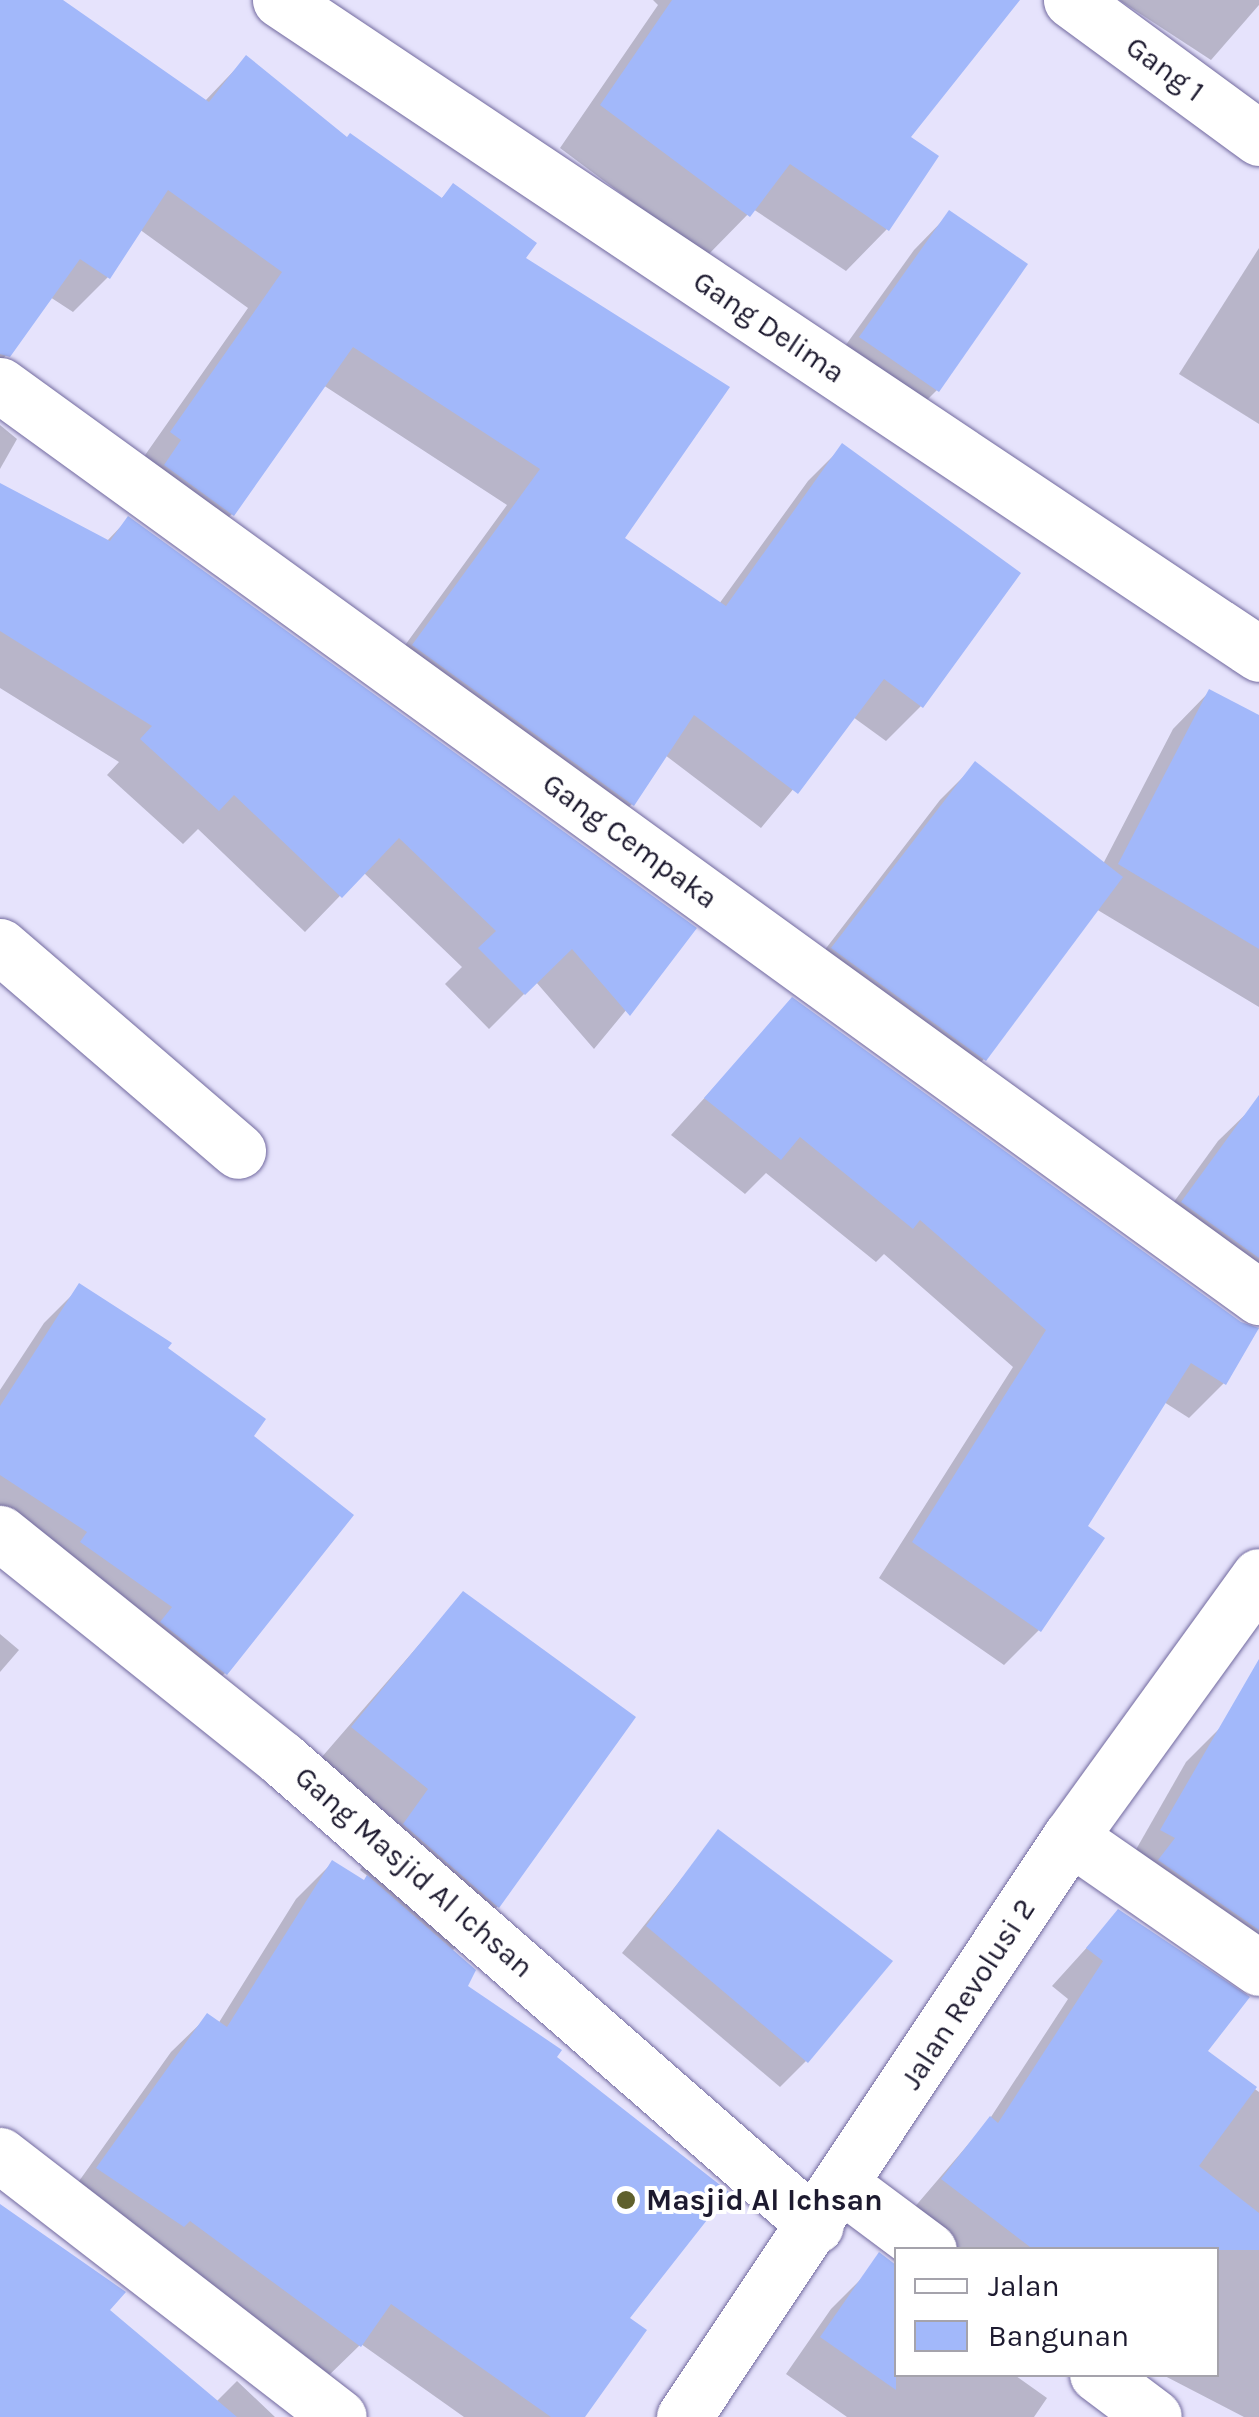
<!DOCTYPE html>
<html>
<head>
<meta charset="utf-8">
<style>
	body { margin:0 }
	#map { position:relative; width:1259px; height:2417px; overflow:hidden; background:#e6e3fc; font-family:Karla,sans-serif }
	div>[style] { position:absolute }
	.shadow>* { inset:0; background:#0003 }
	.building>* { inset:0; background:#a2b8fa }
	.roads { filter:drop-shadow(0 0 2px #71699e) drop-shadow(0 0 2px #71699e) }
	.minor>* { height:55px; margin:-27.5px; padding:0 27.5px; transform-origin:27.5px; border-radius:27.5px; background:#fff }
	.dots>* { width:28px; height:28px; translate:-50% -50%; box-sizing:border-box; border:5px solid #fff; border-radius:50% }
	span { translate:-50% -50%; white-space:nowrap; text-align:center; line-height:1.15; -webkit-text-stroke:8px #fff; paint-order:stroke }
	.street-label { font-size:30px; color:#1d1a2f }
	.poi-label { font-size:30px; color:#1d1a2f; font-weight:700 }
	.left { translate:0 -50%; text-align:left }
	.legend { position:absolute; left:894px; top:2247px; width:325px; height:130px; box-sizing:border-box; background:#fff; border:2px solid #a5a3ac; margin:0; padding:12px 18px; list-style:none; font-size:30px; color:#1d1a2f }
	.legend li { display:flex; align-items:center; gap:20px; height:50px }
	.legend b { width:50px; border:2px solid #a5a3ac }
</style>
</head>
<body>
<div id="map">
	<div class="shadow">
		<div style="clip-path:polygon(0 0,59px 0,204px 102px,246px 58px,346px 140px,440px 200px,453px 186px,522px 259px,621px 539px,719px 604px,808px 481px,843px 446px,921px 706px,886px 741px,853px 717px,761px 828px,665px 755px,632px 804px,597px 839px,379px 681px,507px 505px,323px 385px,232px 514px,197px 549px,136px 468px,248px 308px,139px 229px,108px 277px,73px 312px,50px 297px,0 363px)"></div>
		<div style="clip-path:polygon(653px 0,998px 0,908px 138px,887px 229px,846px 271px,753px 209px,706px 257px,560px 148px,658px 5px)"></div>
		<div style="clip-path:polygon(1119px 0,1259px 0,1259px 5px,1211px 60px)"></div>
		<div style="clip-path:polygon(950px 213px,937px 390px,901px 426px,825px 374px,914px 250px)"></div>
		<div style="clip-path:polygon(1259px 248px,1259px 424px,1179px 374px)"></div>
		<div style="clip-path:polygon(0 425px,17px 439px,0 469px)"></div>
		<div style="clip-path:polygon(0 486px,106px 542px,128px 519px,693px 929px,594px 1049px,536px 982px,489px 1029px,445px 984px,462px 967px,363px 872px,305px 932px,198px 829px,183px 844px,107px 775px,119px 762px,0 688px)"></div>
		<div style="clip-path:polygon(1209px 692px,1259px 718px,1259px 1007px,1096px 909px,984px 1059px,948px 1095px,797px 986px,940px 800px,976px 764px,1103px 864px,1173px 729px)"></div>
		<div style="clip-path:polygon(792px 1001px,1224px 1383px,1189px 1418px,1164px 1402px,1084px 1527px,1039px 1630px,1004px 1665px,879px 1578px,1013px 1367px,884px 1254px,876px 1262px,766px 1173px,745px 1194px,671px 1135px)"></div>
		<div style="clip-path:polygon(1255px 1105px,1259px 1108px,1259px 1312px,1147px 1239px,1218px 1141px)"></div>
		<div style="clip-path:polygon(80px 1287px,165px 1349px,250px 1436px,225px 1673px,189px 1709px,0 1534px,0 1390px,44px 1323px)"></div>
		<div style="clip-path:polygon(463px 1594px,498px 1906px,451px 1952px,627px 2319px,582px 2417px,464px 2417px,361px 2344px,323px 2381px,62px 2205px,171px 2052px,208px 2016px,218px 2024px,296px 1899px,332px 1863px,363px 1883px,369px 1877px,360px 1870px,385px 1835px,308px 1773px)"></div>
		<div style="clip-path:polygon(0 1634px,19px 1650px,0 1672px)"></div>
		<div style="clip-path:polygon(1222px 1726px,1259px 1747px,1259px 1974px,1126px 1867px,1186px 1762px)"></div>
		<div style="clip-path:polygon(719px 1832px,806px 2061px,780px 2087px,622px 1953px)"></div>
		<div style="clip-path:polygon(1119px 1912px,1204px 2052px,1259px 2092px,1259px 2417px,1244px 2417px,1161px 2374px,1216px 2374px,1216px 2250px,951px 2250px,907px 2216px,989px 2120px,1068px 1999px,1052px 1986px)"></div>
		<div style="clip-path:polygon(0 2208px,123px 2292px,107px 2310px,216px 2402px,237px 2381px,275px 2417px,0 2417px)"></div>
		<div style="clip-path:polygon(867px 2273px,896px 2294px,896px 2374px,1013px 2374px,1047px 2398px,1034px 2417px,847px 2417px,786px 2374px,831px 2309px)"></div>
	</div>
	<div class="building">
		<div style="clip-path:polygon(0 0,63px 0,209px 102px,246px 55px,347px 137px,350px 133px,442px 198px,453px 183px,537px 243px,526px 258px,730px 387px,625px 538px,726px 606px,842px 443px,1021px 573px,923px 708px,884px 679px,798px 794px,694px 715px,634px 806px,412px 645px,540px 469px,353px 347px,234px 516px,164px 465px,181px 440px,170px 432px,282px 272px,168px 190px,110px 279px,80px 259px,10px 357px,0 354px)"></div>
		<div style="clip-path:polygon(672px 0,1020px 0,911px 137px,939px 156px,889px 231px,790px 164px,750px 217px,600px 105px)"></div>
		<div style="clip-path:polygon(949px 210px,1028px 264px,939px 392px,859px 337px)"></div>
		<div style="clip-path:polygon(0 483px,110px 541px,128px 516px,697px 928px,630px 1016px,572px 949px,525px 995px,478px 948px,496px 931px,399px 838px,342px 898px,234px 795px,219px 811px,140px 739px,152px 726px,0 631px)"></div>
		<div style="clip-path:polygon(1209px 689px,1259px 715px,1259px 949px,1118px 864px)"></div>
		<div style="clip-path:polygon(975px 761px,1123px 877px,986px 1061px,831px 948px)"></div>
		<div style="clip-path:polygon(792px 997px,1241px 1322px,1259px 1328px,1226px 1385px,1191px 1363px,1088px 1526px,1105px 1538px,1041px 1632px,912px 1542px,1046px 1330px,920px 1220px,913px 1229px,800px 1137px,781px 1160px,704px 1098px)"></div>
		<div style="clip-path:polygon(1259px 1095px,1259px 1258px,1181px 1202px)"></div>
		<div style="clip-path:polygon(79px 1283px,172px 1343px,168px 1348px,266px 1419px,254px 1436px,354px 1515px,227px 1675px,160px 1622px,172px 1607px,80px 1542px,87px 1532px,0 1475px,0 1406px)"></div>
		<div style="clip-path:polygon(463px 1591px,636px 1717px,499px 1908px,403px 1824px,428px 1789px,351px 1727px)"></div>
		<div style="clip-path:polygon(1259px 1659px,1259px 1930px,1158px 1860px,1175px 1838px,1160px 1830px)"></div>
		<div style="clip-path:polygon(718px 1829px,893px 1961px,808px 2063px,646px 1926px)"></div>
		<div style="clip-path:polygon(332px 1860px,364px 1880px,367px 1875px,476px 1970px,468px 1986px,562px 2050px,557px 2057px,729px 2192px,630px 2318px,647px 2330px,585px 2417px,551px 2417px,391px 2304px,361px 2347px,190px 2221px,184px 2227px,96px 2168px,207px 2013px,227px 2027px)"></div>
		<div style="clip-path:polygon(1118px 1909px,1250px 1997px,1208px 2051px,1257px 2087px,1199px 2166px,1259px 2213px,1259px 2250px,1034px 2250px,941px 2179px,990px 2116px,998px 2123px,1103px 1961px,1086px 1948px)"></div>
		<div style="clip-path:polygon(0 2204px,126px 2292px,110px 2310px,237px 2417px,0 2417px)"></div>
		<div style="clip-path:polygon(879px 2252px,896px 2265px,896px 2390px,820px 2337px)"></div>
	</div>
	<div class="roads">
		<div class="minor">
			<div style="left:280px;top:0;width:1177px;rotate:33.74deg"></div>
			<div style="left:1071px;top:0;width:233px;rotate:36.3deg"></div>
			<div style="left:0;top:385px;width:1555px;rotate:35.92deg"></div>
			<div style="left:0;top:946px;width:314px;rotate:40.7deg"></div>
			<div style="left:0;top:1533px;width:361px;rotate:38.7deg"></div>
			<div style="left:282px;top:1759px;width:709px;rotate:41.17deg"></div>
			<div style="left:1070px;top:1837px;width:230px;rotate:34.7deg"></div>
			<div style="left:0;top:2155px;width:428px;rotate:37.7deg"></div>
			<div style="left:843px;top:2186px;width:107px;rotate:36.7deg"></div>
			<div style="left:1097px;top:2374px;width:71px;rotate:37deg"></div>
			<div style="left:684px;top:2417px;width:697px;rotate:-56.36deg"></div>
			<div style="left:1070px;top:1837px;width:322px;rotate:-54.1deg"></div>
		</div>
	</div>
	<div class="dots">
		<div style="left:626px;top:2200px;background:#5f602d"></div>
	</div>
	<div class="street-label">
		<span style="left:1165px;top:69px;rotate:36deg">Gang 1</span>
		<span style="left:769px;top:327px;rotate:34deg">Gang Delima</span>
		<span style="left:630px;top:841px;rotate:36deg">Gang Cempaka</span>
		<span style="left:414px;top:1872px;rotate:41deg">Gang Masjid Al Ichsan</span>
		<span style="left:968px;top:1994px;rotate:-57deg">Jalan Revolusi 2</span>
	</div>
	<div class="poi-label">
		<span class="left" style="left:646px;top:2200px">Masjid Al Ichsan</span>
	</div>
	<ul class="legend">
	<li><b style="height:12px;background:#fff"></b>Jalan</li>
	<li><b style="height:28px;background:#a2b8fa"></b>Bangunan</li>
	</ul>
</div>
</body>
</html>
